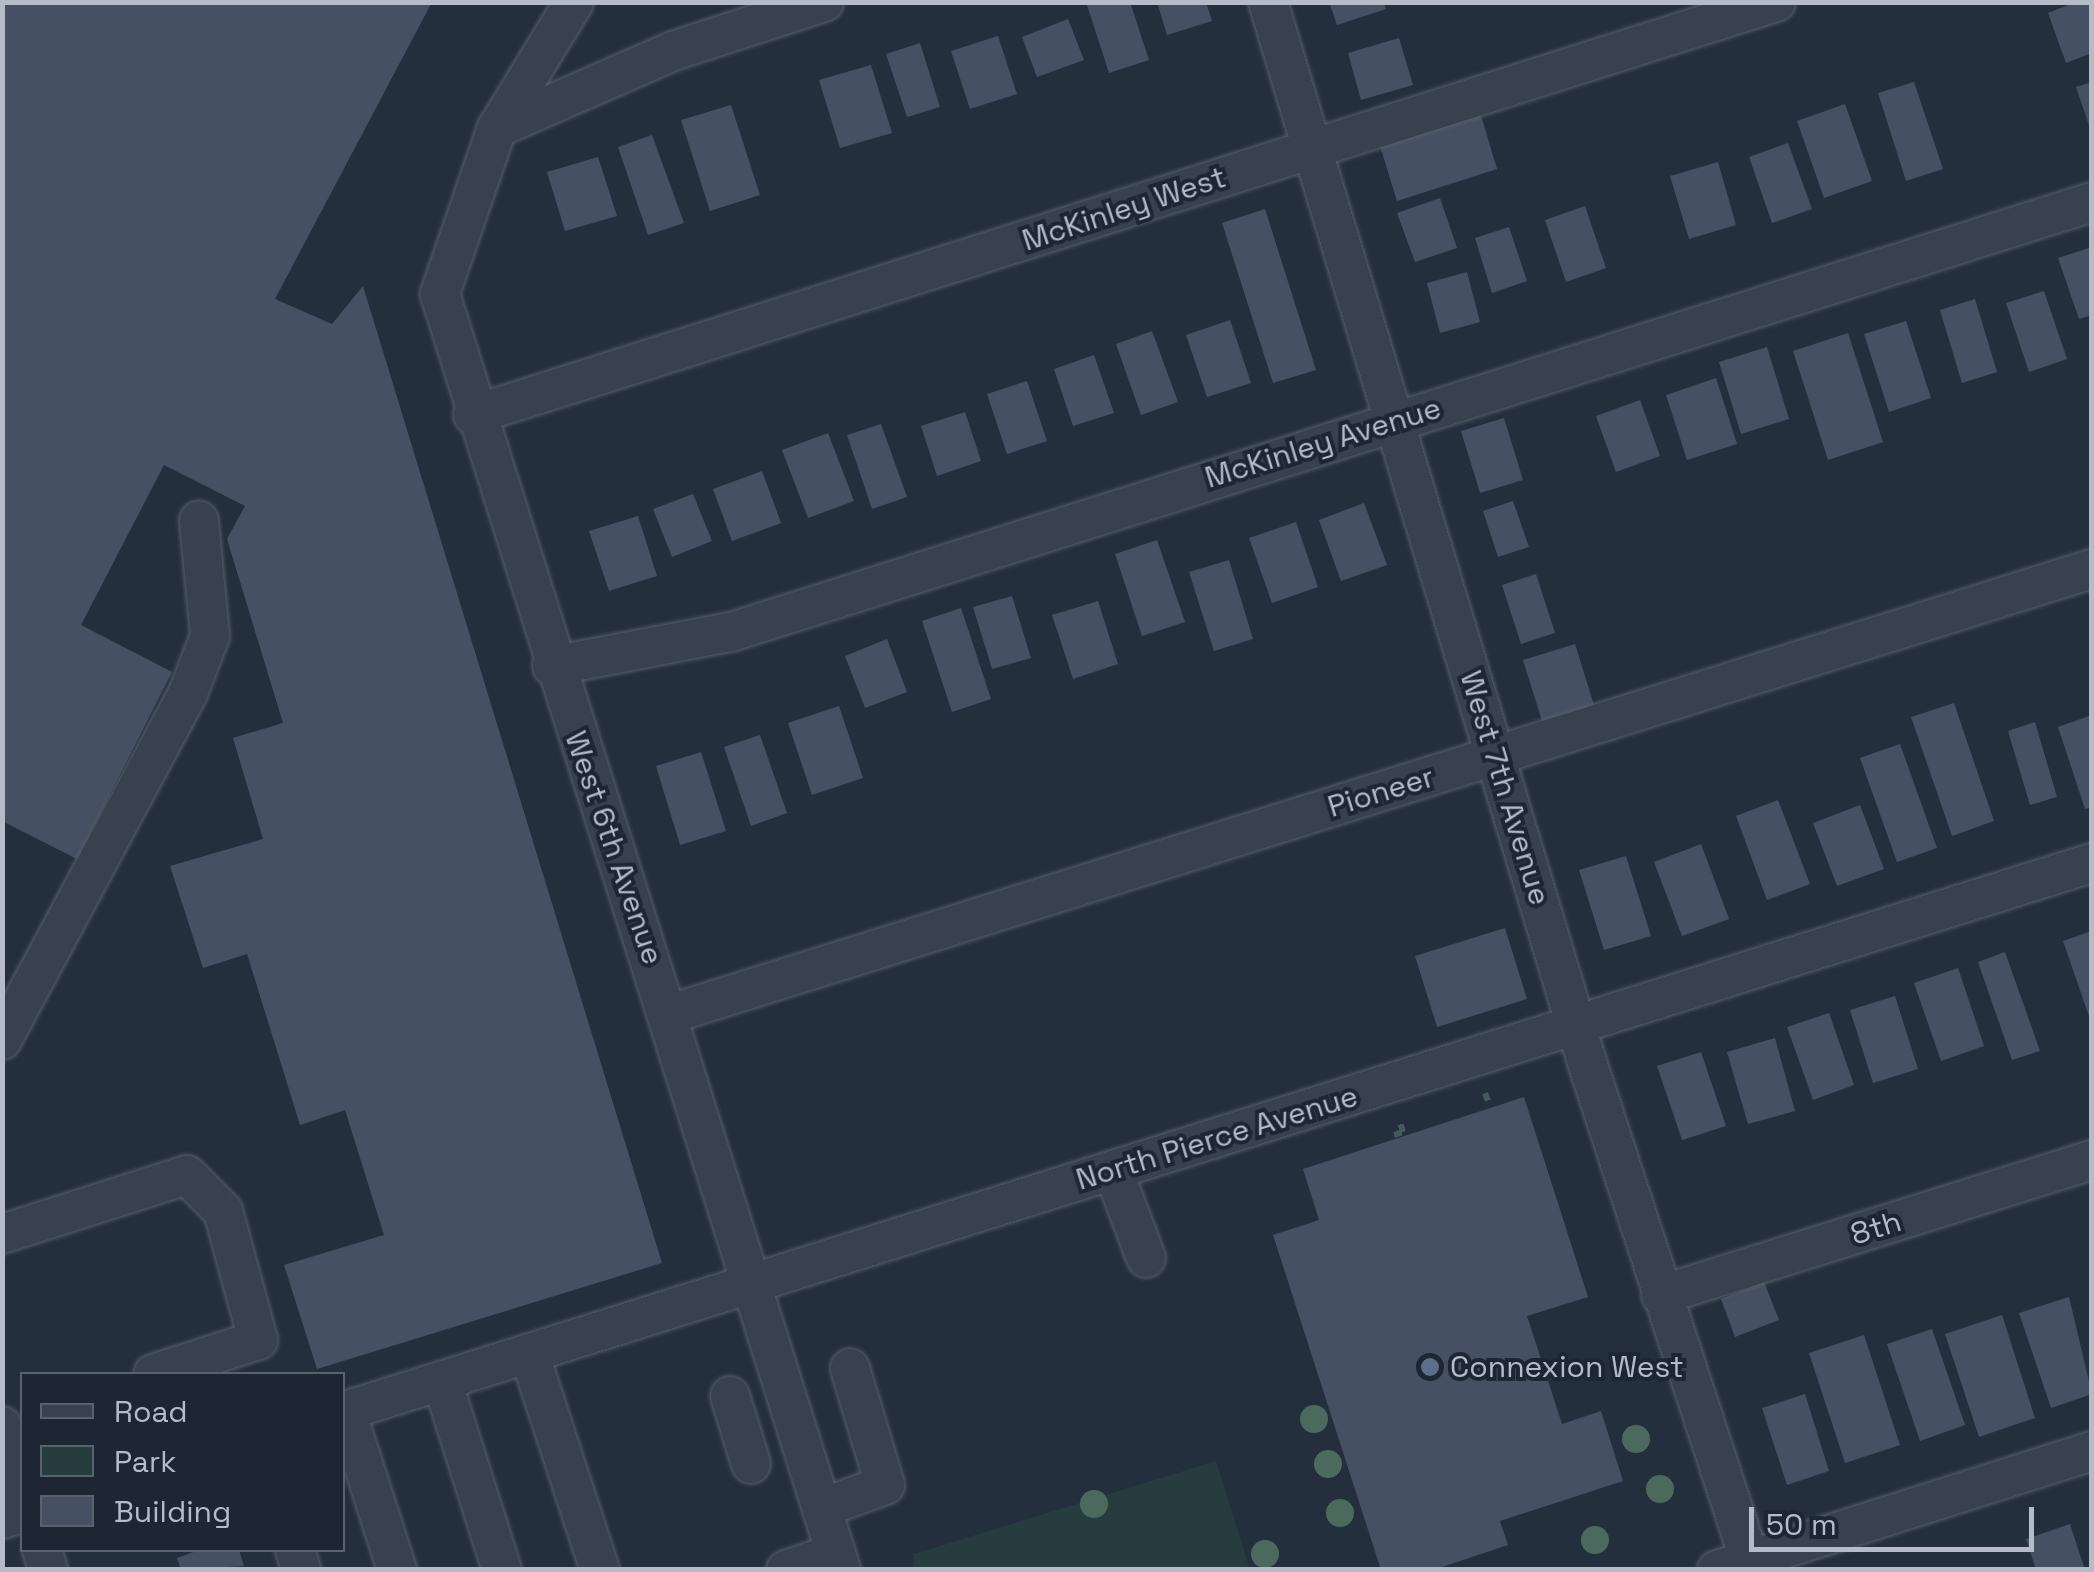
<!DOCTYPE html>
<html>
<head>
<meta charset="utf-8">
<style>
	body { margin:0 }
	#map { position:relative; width:2094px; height:1572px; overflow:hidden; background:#242f3e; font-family:"Space Grotesk",sans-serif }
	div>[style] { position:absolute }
	.green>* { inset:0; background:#263c3f }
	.building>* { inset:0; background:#455162 }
	.path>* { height:6px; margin-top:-3px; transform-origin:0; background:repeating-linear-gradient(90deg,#44595c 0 8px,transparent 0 16px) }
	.roads { filter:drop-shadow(0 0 2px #565f6c) drop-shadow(0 0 2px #565f6c) }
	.minor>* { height:38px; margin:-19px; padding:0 19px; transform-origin:19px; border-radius:19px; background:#38414e }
	.trees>* { width:28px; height:28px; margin:-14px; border-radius:50%; background:#4b6a5d }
	.dots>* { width:28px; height:28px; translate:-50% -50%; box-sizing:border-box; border:5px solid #1d2633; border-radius:50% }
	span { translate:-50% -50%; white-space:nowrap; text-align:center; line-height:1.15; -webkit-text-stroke:8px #1d2633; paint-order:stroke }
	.street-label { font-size:30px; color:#b4bcc9 }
	.poi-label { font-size:30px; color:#b4bcc9 }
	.left { translate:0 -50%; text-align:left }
	.frame { position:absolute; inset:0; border:5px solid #b4bcc9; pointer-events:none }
	.legend { position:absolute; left:20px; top:1372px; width:325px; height:180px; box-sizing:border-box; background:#1d2633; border:2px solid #59626f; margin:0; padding:12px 18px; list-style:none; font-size:30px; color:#b4bcc9 }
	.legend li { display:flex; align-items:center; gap:20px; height:50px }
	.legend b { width:50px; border:2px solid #59626f }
	.scale { position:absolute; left:1749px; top:1507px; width:285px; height:45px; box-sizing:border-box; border:5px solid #b4bcc9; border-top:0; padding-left:12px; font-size:30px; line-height:35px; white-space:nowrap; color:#b4bcc9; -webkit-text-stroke:8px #1d2633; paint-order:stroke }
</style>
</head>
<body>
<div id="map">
	<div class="green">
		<div style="clip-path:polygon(1216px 1461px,1250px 1569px,913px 1569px,914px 1554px)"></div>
	</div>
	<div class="building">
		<div style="clip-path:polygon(2px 2px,432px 2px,275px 299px,332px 324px,363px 286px,662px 1263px,317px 1369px,284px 1265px,384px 1235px,345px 1110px,300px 1125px,247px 954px,203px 968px,170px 866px,263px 839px,233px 738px,283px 723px,227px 539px,245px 506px,164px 465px,81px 625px,172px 672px,77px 859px,2px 821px)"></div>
		<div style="clip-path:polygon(1130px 2px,1149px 60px,1109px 73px,1087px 5px)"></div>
		<div style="clip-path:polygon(1157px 2px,1206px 2px,1212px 21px,1167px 35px)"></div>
		<div style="clip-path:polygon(1329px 2px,1384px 2px,1386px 9px,1337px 25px)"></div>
		<div style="clip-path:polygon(2076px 2px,2092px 5px,2092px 53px,2066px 63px,2048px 13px)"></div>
		<div style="clip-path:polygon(1068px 19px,1084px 60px,1037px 77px,1022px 37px)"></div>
		<div style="clip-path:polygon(998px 36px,1017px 94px,970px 109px,951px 51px)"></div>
		<div style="clip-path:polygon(1399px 38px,1413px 85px,1361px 100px,1348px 53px)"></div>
		<div style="clip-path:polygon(920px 43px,940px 107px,907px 117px,886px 54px)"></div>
		<div style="clip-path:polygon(871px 65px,892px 133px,840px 148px,819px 80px)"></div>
		<div style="clip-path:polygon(1914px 82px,1943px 169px,1906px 181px,1878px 93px)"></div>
		<div style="clip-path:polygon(2092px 82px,2092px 131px,2091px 131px,2076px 87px)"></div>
		<div style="clip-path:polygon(1845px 104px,1872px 181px,1824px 198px,1797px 121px)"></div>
		<div style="clip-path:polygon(731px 105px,760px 195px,710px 211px,681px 120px)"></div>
		<div style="clip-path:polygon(1481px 115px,1497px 169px,1397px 201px,1380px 146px)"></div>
		<div style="clip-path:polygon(652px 135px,684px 223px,648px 235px,618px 147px)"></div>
		<div style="clip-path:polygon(1788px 143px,1812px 209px,1772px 223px,1749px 157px)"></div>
		<div style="clip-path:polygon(598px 157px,617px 216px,565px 231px,547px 172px)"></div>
		<div style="clip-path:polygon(1718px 162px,1736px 225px,1689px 239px,1670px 176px)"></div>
		<div style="clip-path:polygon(1440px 198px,1457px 248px,1415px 262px,1397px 213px)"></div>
		<div style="clip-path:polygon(1585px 206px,1606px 268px,1566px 282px,1545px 220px)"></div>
		<div style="clip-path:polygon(1265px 209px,1316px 370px,1273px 383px,1222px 223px)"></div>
		<div style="clip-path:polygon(1509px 227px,1527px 281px,1492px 293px,1475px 238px)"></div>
		<div style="clip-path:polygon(2092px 247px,2092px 315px,2079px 319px,2058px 258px)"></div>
		<div style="clip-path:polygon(1467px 272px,1480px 322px,1440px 333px,1427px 283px)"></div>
		<div style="clip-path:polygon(2044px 291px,2067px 359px,2029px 372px,2006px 303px)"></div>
		<div style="clip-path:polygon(1975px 299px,1997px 372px,1962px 383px,1940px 310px)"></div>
		<div style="clip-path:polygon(1230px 320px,1251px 383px,1207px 397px,1186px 335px)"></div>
		<div style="clip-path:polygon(1906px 321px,1931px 398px,1889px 412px,1864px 334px)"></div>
		<div style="clip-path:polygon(1152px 331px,1178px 402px,1141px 415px,1116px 344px)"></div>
		<div style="clip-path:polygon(1848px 333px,1883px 442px,1828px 460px,1793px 351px)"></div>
		<div style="clip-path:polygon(1767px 347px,1789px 419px,1741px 434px,1719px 362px)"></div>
		<div style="clip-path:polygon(1094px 355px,1114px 413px,1073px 426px,1054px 369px)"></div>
		<div style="clip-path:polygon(1716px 378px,1737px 444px,1687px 460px,1666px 395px)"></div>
		<div style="clip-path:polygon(1027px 381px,1047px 441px,1007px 454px,987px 394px)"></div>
		<div style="clip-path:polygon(1640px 400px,1660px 456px,1616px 472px,1596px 416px)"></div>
		<div style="clip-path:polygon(965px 412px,981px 461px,937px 476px,921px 426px)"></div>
		<div style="clip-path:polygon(1504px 418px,1523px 480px,1480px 493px,1461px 431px)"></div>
		<div style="clip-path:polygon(881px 424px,907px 497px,872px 509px,847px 435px)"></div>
		<div style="clip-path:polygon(828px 433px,854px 501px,808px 518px,782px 450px)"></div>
		<div style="clip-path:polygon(762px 471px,781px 523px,732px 541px,713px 489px)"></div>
		<div style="clip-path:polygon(693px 494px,712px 541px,672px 557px,653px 509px)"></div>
		<div style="clip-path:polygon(1513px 501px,1529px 547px,1498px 557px,1483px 511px)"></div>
		<div style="clip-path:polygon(1364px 503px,1387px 565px,1341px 581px,1319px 520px)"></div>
		<div style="clip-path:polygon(638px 516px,657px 576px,609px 591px,589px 531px)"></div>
		<div style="clip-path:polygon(1296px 522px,1318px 587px,1272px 603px,1249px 538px)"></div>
		<div style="clip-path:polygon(1157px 540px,1185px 622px,1142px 636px,1115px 554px)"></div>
		<div style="clip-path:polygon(1229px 560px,1253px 639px,1214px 651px,1189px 572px)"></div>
		<div style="clip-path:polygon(1536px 574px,1555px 633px,1521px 644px,1502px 585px)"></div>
		<div style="clip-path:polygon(1012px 596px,1031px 658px,992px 669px,973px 607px)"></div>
		<div style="clip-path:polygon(1098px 601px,1118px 664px,1073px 679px,1052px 615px)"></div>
		<div style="clip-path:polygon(961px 608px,991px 699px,952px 712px,922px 621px)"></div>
		<div style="clip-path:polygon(887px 639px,907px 692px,865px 708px,845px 656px)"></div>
		<div style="clip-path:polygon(1575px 644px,1594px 705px,1542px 721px,1523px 660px)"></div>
		<div style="clip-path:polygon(1954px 703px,1994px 821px,1952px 836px,1911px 717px)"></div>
		<div style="clip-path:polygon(839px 706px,863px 778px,812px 795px,788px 723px)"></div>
		<div style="clip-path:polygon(2092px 715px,2092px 807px,2085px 809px,2058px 727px)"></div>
		<div style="clip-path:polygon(2035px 722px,2057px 797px,2030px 805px,2008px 731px)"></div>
		<div style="clip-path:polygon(760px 735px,787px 813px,751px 826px,724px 747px)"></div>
		<div style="clip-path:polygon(1900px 744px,1937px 848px,1897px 862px,1860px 758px)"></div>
		<div style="clip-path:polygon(701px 752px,726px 831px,680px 845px,656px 766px)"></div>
		<div style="clip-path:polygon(1778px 800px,1810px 884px,1767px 900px,1736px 816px)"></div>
		<div style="clip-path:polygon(1860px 805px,1884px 869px,1837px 886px,1813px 823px)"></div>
		<div style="clip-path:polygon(1701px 844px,1729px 919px,1682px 936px,1654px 862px)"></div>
		<div style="clip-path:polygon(1626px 856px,1651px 936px,1604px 950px,1579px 870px)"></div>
		<div style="clip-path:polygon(1505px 928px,1527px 999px,1437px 1027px,1415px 956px)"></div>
		<div style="clip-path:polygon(2092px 931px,2092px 1021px,2091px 1022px,2063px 941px)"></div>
		<div style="clip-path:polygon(2005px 952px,2040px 1051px,2012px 1060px,1978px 962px)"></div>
		<div style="clip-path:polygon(1958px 968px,1984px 1046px,1941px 1061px,1914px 983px)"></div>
		<div style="clip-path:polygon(1895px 996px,1918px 1069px,1873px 1083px,1850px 1010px)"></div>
		<div style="clip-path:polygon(1829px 1013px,1854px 1085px,1813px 1100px,1787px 1027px)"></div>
		<div style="clip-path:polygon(1775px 1038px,1795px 1111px,1748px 1124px,1727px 1052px)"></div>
		<div style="clip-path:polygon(1701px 1052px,1726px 1126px,1682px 1140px,1657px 1066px)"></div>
		<div style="clip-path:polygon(1524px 1097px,1588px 1297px,1527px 1316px,1562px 1424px,1601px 1411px,1623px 1481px,1500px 1521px,1508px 1545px,1433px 1570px,1381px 1570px,1273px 1235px,1319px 1220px,1303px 1169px)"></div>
		<div style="clip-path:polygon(1764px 1282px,1779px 1320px,1735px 1337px,1721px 1299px)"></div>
		<div style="clip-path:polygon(2069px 1297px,2092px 1394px,2051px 1408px,2019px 1313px)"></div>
		<div style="clip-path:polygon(2002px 1315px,2035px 1418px,1979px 1437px,1945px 1334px)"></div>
		<div style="clip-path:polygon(1932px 1329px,1965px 1425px,1920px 1441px,1887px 1344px)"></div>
		<div style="clip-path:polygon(1864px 1335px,1900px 1445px,1845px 1463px,1809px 1353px)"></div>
		<div style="clip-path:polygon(1805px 1394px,1829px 1471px,1787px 1485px,1762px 1408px)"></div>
		<div style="clip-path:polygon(2070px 1524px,2085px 1570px,2036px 1570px,2026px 1539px)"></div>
		<div style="clip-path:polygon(199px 1550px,239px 1550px,244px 1566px,181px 1570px,177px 1558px)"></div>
	</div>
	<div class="path">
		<div style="left:1485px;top:1093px;width:12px;rotate:70deg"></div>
		<div style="left:1394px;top:1135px;width:9px;rotate:-18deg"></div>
		<div style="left:1403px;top:1132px;width:13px;rotate:-108deg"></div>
	</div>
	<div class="roads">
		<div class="minor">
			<div style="left:574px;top:2px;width:148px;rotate:121.4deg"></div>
			<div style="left:497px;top:128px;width:176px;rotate:109deg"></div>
			<div style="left:440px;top:294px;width:1338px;rotate:72.55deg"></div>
			<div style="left:1268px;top:2px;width:1107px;rotate:73.25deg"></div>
			<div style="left:1587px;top:1062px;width:534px;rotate:71.9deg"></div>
			<div style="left:497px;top:128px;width:192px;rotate:-23.6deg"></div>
			<div style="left:673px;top:51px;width:159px;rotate:-18deg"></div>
			<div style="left:473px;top:415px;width:1367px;rotate:-17.59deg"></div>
			<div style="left:552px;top:666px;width:182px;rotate:-10.8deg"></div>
			<div style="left:731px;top:632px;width:1427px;rotate:-17.53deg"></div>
			<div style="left:670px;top:1014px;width:1490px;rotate:-17.38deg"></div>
			<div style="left:2px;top:1040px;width:394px;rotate:-61.8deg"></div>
			<div style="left:188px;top:693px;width:61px;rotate:-68.9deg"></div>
			<div style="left:210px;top:636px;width:116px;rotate:-95.5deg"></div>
			<div style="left:1113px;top:1170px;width:94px;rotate:69.4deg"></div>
			<div style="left:2px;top:1234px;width:194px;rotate:-17.7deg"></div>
			<div style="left:187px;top:1175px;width:51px;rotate:45deg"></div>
			<div style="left:223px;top:1211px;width:134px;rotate:74.8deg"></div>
			<div style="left:258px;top:1340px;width:110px;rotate:162.1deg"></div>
			<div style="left:1661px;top:1295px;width:452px;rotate:-17.4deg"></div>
			<div style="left:529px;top:1353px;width:228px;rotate:71.9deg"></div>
			<div style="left:442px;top:1381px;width:198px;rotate:72.4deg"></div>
			<div style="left:730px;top:1396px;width:71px;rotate:72.8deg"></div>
			<div style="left:346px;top:1411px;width:167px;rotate:72.2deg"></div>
			<div style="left:342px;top:1412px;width:1834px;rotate:-17.42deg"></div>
			<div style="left:2px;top:1426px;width:66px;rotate:72.4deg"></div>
			<div style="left:822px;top:1508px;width:67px;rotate:-20.1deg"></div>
			<div style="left:885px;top:1485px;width:122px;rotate:-106.7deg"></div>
			<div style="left:2px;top:1519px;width:21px;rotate:-17deg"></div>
			<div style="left:42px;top:1550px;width:21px;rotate:73deg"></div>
			<div style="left:295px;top:1550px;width:21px;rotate:73deg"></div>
			<div style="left:786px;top:1570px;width:53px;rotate:-18.8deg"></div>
			<div style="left:1717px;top:1570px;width:393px;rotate:-17.6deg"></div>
		</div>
	</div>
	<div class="trees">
		<div style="left:1314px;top:1419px"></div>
		<div style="left:1636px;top:1439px"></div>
		<div style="left:1328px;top:1464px"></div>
		<div style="left:1660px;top:1489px"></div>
		<div style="left:1094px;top:1504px"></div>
		<div style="left:1340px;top:1513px"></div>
		<div style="left:1595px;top:1540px"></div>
		<div style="left:1265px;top:1554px"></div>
	</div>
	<div class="dots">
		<div style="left:1430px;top:1367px;background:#5c6f8a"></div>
	</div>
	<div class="street-label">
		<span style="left:1124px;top:209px;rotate:-18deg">McKinley West</span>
		<span style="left:1323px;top:443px;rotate:-17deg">McKinley Avenue</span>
		<span style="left:1505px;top:788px;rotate:73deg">West 7th Avenue</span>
		<span style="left:1381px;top:792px;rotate:-17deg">Pioneer</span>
		<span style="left:614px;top:848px;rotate:71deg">West 6th Avenue</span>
		<span style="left:1217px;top:1138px;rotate:-17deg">North Pierce Avenue</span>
		<span style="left:1876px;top:1228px;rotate:-17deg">8th</span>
	</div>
	<div class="poi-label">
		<span class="left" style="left:1450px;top:1367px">Connexion West</span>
	</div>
	<div class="frame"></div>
	<ul class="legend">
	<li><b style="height:12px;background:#38414e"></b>Road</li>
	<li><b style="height:28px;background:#263c3f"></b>Park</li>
	<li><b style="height:28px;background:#455162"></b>Building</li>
	</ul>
	<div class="scale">50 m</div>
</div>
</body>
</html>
